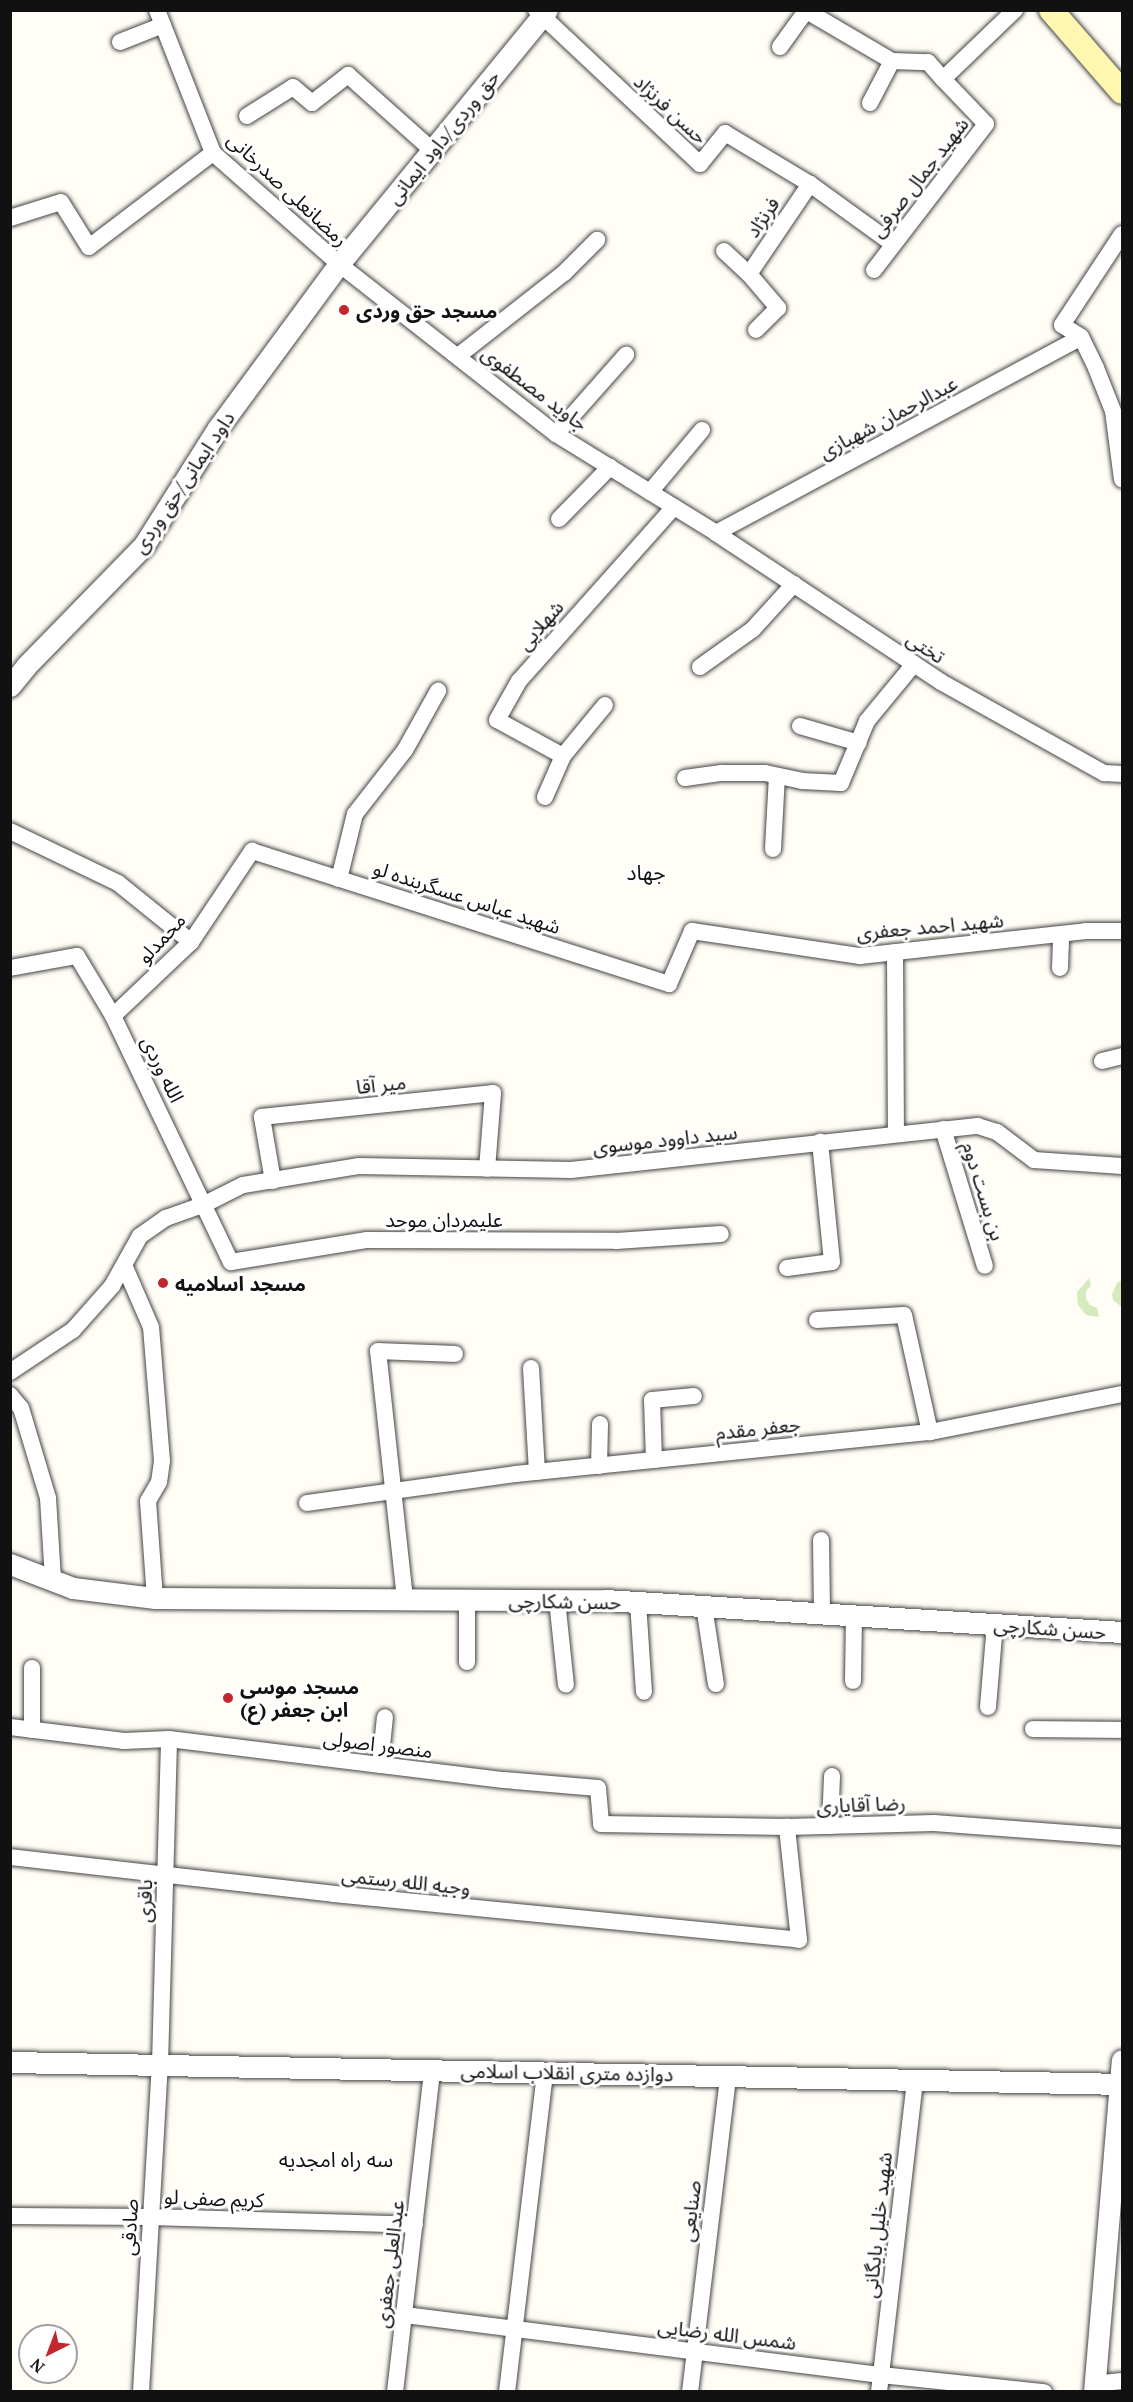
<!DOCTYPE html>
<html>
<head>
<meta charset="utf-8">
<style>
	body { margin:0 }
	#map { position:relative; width:1133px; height:2402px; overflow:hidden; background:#fffdf5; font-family:"PT Serif","Noto Sans Arabic",serif }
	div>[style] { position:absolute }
	.green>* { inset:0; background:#d5ebbd }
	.roads { filter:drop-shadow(0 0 2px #444) drop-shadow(0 0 2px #444) }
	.minor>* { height:16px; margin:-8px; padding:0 8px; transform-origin:8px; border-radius:8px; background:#fff }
	.tertiary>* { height:21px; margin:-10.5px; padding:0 10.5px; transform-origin:10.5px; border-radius:10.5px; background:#fff }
	.secondary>* { height:24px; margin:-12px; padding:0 12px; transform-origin:12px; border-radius:12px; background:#fff6b0 }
	.dots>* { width:16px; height:16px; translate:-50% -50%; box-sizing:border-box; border:3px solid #fff; border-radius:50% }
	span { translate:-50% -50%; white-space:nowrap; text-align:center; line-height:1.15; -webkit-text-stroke:6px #fff; paint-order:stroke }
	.street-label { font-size:20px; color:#111 }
	.poi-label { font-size:20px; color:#111; font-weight:700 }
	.left { translate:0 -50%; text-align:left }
	.neighbourhood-label { font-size:21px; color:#111 }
	.frame { position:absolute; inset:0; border:12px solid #111; pointer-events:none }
	.north { position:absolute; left:18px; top:2324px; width:60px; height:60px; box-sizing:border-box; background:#fff; border:2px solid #a0a0a0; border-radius:50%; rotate:222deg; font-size:16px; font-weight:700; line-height:24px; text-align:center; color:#111 }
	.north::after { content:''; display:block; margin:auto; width:21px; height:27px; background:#c4262e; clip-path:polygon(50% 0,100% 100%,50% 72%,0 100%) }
</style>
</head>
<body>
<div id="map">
	<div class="green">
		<div style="clip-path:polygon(1089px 1278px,1091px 1286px,1086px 1291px,1086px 1299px,1090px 1305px,1097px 1308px,1099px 1317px,1086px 1315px,1078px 1305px,1077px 1292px)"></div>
		<div style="clip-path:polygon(1122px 1280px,1122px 1307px,1113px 1300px,1112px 1294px,1117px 1283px)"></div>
	</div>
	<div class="roads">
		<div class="minor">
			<div style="left:157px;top:10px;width:154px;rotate:68.6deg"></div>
			<div style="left:213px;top:153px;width:168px;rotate:41.4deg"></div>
			<div style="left:339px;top:264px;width:276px;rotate:38.1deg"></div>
			<div style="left:556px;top:434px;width:188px;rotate:31.7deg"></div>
			<div style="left:716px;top:533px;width:270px;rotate:33.5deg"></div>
			<div style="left:941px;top:682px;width:187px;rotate:29.2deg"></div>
			<div style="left:1104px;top:773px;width:18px;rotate:3deg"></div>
			<div style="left:536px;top:10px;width:225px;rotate:43.2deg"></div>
			<div style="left:700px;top:164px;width:40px;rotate:-51deg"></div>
			<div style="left:725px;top:133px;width:99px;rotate:31deg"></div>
			<div style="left:810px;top:184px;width:102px;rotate:35.9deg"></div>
			<div style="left:805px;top:10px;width:101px;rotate:30.4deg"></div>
			<div style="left:892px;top:61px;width:36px;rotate:2deg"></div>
			<div style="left:928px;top:62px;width:23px;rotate:49deg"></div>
			<div style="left:120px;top:42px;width:46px;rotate:-21.6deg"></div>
			<div style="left:780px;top:47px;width:44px;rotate:-54.2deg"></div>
			<div style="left:870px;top:103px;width:47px;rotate:-62.4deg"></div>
			<div style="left:247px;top:116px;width:54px;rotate:-32.2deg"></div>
			<div style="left:293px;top:87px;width:25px;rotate:40deg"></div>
			<div style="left:312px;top:103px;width:46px;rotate:-37.9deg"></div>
			<div style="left:348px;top:75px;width:113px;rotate:41.8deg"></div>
			<div style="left:10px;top:218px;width:53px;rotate:-17.4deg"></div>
			<div style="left:61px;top:202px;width:53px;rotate:58.1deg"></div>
			<div style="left:89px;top:247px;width:156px;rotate:-37.2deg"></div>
			<div style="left:1122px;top:234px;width:109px;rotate:123.4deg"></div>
			<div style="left:1062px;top:325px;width:22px;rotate:32deg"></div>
			<div style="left:1081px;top:337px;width:34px;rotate:64deg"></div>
			<div style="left:1096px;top:368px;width:46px;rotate:68.4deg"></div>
			<div style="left:1113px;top:411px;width:69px;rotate:82.5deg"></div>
			<div style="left:724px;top:251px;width:34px;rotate:43deg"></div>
			<div style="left:749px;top:274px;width:45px;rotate:49.5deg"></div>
			<div style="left:778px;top:308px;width:31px;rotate:135deg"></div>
			<div style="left:874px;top:270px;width:184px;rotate:-52.5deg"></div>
			<div style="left:986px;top:124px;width:62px;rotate:-133.7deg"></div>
			<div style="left:943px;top:79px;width:100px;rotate:-43.8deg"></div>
			<div style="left:749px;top:274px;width:109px;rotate:-55.9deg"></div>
			<div style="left:458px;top:356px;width:135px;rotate:-38.1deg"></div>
			<div style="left:564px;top:273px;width:47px;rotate:-45deg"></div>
			<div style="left:556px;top:434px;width:106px;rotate:-48.5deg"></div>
			<div style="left:650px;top:492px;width:81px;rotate:-50deg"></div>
			<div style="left:559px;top:519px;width:73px;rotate:-45.6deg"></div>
			<div style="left:716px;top:533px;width:414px;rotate:-28.2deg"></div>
			<div style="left:700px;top:667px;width:65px;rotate:-35.6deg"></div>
			<div style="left:753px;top:629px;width:61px;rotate:-47.7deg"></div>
			<div style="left:800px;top:726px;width:61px;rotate:16.1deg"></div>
			<div style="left:563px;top:756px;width:75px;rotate:-151.4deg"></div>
			<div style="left:497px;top:720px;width:45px;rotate:-60.6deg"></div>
			<div style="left:519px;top:681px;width:233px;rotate:-48.3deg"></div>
			<div style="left:685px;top:778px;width:37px;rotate:-8deg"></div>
			<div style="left:722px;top:773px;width:43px"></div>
			<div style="left:765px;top:773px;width:38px;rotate:12deg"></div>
			<div style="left:802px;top:781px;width:39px;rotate:3deg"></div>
			<div style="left:841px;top:783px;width:67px;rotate:-67.2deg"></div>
			<div style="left:867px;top:721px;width:74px;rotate:-50.5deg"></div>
			<div style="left:545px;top:797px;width:45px;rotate:-66.3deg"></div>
			<div style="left:563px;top:756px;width:66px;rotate:-50.5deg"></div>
			<div style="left:10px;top:831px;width:120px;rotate:25.7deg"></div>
			<div style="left:118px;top:883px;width:94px;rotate:38.9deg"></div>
			<div style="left:773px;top:849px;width:73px;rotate:-86.9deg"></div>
			<div style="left:339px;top:879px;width:67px;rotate:-76.2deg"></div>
			<div style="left:355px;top:814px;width:81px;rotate:-52deg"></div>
			<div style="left:405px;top:750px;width:68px;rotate:-60.8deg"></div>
			<div style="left:895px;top:952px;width:182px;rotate:89.7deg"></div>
			<div style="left:10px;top:968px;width:68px;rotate:-10.2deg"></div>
			<div style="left:77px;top:956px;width:70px;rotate:59deg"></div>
			<div style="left:113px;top:1016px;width:273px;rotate:64.4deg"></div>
			<div style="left:231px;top:1262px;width:138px;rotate:-9.2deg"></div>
			<div style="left:367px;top:1240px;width:249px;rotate:0.2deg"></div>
			<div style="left:616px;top:1241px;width:105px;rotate:-3.8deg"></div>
			<div style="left:1060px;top:968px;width:34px;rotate:-88deg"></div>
			<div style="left:113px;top:1016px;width:108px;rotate:-43.5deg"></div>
			<div style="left:191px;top:942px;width:110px;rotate:-56.2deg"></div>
			<div style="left:252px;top:851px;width:438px;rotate:17.7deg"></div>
			<div style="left:669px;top:984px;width:58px;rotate:-66.5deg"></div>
			<div style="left:692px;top:931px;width:170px;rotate:8.5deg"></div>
			<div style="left:860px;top:956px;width:227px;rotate:-6.3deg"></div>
			<div style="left:1086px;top:931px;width:36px"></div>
			<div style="left:1102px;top:1061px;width:21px;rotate:-14deg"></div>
			<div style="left:943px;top:1129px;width:143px;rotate:73deg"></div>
			<div style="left:273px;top:1181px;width:65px;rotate:-99.8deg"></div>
			<div style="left:262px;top:1117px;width:232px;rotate:-5.9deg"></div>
			<div style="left:493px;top:1093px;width:76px;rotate:94.5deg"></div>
			<div style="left:124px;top:1265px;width:68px;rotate:66.5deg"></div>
			<div style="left:151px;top:1327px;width:134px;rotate:85.3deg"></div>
			<div style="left:162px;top:1461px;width:21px;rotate:98deg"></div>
			<div style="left:159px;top:1482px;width:22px;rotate:120deg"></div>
			<div style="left:148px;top:1501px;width:97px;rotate:85.9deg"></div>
			<div style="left:787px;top:1268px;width:45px;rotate:-7.6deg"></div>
			<div style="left:832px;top:1262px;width:121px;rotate:-95.7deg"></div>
			<div style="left:817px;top:1320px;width:87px;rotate:-3.3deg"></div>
			<div style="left:904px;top:1315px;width:120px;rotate:77.5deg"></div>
			<div style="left:531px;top:1368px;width:104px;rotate:86.7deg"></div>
			<div style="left:10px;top:1372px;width:76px;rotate:-33.7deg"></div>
			<div style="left:73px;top:1330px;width:59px;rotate:-48.4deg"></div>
			<div style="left:112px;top:1286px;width:57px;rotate:-60.8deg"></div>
			<div style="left:140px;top:1236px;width:32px;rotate:-35deg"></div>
			<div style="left:166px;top:1218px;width:41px;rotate:-19.7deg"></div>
			<div style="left:205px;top:1204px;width:42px;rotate:-26.6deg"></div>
			<div style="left:243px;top:1185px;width:118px;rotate:-9.3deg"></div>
			<div style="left:359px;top:1166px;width:212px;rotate:1.1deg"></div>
			<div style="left:571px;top:1170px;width:409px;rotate:-6.2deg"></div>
			<div style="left:978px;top:1126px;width:20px;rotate:18deg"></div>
			<div style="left:997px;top:1132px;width:46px;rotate:37.1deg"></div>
			<div style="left:1034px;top:1160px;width:88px;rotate:3.9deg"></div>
			<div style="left:10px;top:1395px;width:17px;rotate:50deg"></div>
			<div style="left:21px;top:1408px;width:94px;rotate:73.3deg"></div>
			<div style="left:48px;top:1498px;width:82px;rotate:86.5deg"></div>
			<div style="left:654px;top:1460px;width:60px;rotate:-91.9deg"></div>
			<div style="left:652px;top:1400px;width:42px;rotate:-5.4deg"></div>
			<div style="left:599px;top:1466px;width:42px;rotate:-88.6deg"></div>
			<div style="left:307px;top:1503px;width:211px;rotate:-7.9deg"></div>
			<div style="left:516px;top:1474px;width:416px;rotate:-5.8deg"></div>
			<div style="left:930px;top:1432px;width:196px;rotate:-11.2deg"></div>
			<div style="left:821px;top:1540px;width:74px;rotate:89.2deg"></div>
			<div style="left:405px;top:1599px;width:249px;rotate:-96.2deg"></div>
			<div style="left:378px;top:1351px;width:77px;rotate:2.2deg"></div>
			<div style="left:467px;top:1600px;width:62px;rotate:90deg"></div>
			<div style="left:557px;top:1600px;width:85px;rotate:84deg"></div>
			<div style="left:638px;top:1602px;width:90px;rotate:86.2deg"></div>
			<div style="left:704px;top:1606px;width:79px;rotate:81.3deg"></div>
			<div style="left:32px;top:1668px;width:62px;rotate:90deg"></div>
			<div style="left:853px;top:1681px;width:65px;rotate:-89.1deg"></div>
			<div style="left:988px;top:1707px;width:83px;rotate:-85.2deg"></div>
			<div style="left:10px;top:1727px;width:115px;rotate:7deg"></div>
			<div style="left:124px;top:1741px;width:45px;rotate:-2.5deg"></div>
			<div style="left:169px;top:1739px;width:337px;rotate:7deg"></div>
			<div style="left:504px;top:1780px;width:94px;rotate:4.9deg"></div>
			<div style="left:598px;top:1788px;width:36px;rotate:85deg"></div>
			<div style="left:601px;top:1824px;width:186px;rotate:0.9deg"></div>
			<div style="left:787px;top:1827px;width:147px;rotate:-1.6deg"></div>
			<div style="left:934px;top:1823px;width:189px;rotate:4.3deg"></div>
			<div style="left:1033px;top:1729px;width:89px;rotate:0.6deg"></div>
			<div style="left:380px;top:1765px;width:48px;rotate:-84.1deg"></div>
			<div style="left:830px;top:1826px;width:50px;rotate:-87.7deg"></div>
			<div style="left:10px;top:1857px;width:326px;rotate:6.5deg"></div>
			<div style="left:334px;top:1894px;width:467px;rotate:5.6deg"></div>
			<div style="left:799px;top:1940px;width:114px;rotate:-96.1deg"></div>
			<div style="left:10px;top:2216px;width:140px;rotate:0.4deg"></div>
			<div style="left:150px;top:2217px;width:265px;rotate:1.7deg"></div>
			<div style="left:405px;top:2315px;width:480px;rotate:7.2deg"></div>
			<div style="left:881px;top:2375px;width:164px;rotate:6deg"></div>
			<div style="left:1094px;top:2384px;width:28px;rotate:-6deg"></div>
			<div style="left:141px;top:2392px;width:329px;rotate:-86.7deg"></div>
			<div style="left:160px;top:2064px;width:325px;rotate:-88.4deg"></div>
			<div style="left:395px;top:2392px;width:324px;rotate:-83.4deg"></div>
			<div style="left:507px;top:2392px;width:322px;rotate:-83.2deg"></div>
			<div style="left:690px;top:2392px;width:318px;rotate:-83.1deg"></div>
			<div style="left:879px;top:2392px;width:315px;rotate:-83.4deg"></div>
		</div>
		<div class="tertiary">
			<div style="left:10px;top:686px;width:26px;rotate:-51deg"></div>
			<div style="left:26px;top:666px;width:169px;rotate:-45.7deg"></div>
			<div style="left:144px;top:545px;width:138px;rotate:-57.7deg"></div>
			<div style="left:218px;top:428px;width:204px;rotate:-53.6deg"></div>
			<div style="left:339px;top:264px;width:328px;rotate:-50.7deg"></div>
			<div style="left:10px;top:1564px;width:67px;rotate:20.9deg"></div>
			<div style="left:73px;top:1588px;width:83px;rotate:7deg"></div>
			<div style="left:155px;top:1598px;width:450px;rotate:0.3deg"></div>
			<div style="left:605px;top:1600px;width:518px;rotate:3.54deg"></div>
			<div style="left:10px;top:2062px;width:1112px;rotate:1.13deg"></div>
			<div style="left:1094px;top:2392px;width:333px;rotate:-85.2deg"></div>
		</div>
		<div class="secondary">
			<div style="left:1051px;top:10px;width:108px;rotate:49.1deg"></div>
		</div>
	</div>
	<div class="dots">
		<div style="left:344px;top:310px;background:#c4262e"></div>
		<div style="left:163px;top:1283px;background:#c4262e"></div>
		<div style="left:228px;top:1698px;background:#c4262e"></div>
	</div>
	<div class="street-label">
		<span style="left:671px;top:109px;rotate:43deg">حسن فرنژاد</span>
		<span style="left:443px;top:137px;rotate:-51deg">حق وردی/داود ایمانی</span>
		<span style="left:919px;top:177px;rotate:-52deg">شهید جمال صرفی</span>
		<span style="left:288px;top:189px;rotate:43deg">رمضانعلی صدرخانی</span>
		<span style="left:762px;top:217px;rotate:-56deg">فرنژاد</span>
		<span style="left:535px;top:388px;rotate:37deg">جاوید مصطفوی</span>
		<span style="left:888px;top:417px;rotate:-28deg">عبدالرحمان شهبازی</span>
		<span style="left:183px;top:482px;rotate:-56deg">داود ایمانی/حق وردی</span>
		<span style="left:540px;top:625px;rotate:-49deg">شهلایی</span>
		<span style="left:926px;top:647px;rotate:33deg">تختی</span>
		<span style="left:467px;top:897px;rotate:18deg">شهید عباس عسگربنده لو</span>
		<span style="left:930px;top:926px;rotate:-5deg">شهید احمد جعفری</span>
		<span style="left:161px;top:938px;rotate:-47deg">محمدلو</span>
		<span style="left:163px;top:1069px;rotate:64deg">الله وردی</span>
		<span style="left:381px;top:1084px;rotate:-6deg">میر آقا</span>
		<span style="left:665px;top:1139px;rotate:-6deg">سید داوود موسوی</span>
		<span style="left:984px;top:1191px;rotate:73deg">بن بست دوم</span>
		<span style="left:444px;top:1219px">علیمردان موحد</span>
		<span style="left:758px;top:1428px;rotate:-6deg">جعفر مقدم</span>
		<span style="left:565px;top:1601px;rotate:1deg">حسن شکارچی</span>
		<span style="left:1050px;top:1628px;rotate:4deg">حسن شکارچی</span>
		<span style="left:378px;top:1744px;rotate:7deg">منصور اصولی</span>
		<span style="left:861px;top:1804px;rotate:-2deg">رضا آقایاری</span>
		<span style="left:406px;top:1881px;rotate:6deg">وجیه الله رستمی</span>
		<span style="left:144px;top:1901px;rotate:-88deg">باقری</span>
		<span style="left:567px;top:2072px;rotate:1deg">دوازده متری انقلاب اسلامی</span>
		<span style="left:214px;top:2198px;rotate:2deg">کریم صفی لو</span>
		<span style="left:690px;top:2211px;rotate:-83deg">صنایعی</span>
		<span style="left:877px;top:2225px;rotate:-84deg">شهید خلیل بایگانی</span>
		<span style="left:129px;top:2227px;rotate:-87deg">صادقی</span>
		<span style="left:389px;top:2264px;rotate:-83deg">عبدالعلی جعفری</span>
		<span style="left:727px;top:2334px;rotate:7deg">شمس الله رضایی</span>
	</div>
	<div class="poi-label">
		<span class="left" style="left:356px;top:310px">مسجد حق وردی</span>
		<span class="left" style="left:175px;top:1283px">مسجد اسلامیه</span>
		<span class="left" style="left:240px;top:1698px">مسجد موسی<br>ابن جعفر (ع)</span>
	</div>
	<div class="neighbourhood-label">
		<span style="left:646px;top:872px">جهاد</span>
		<span style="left:336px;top:2159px">سه راه امجدیه</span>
	</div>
	<div class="frame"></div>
	<div class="north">N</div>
</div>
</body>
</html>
